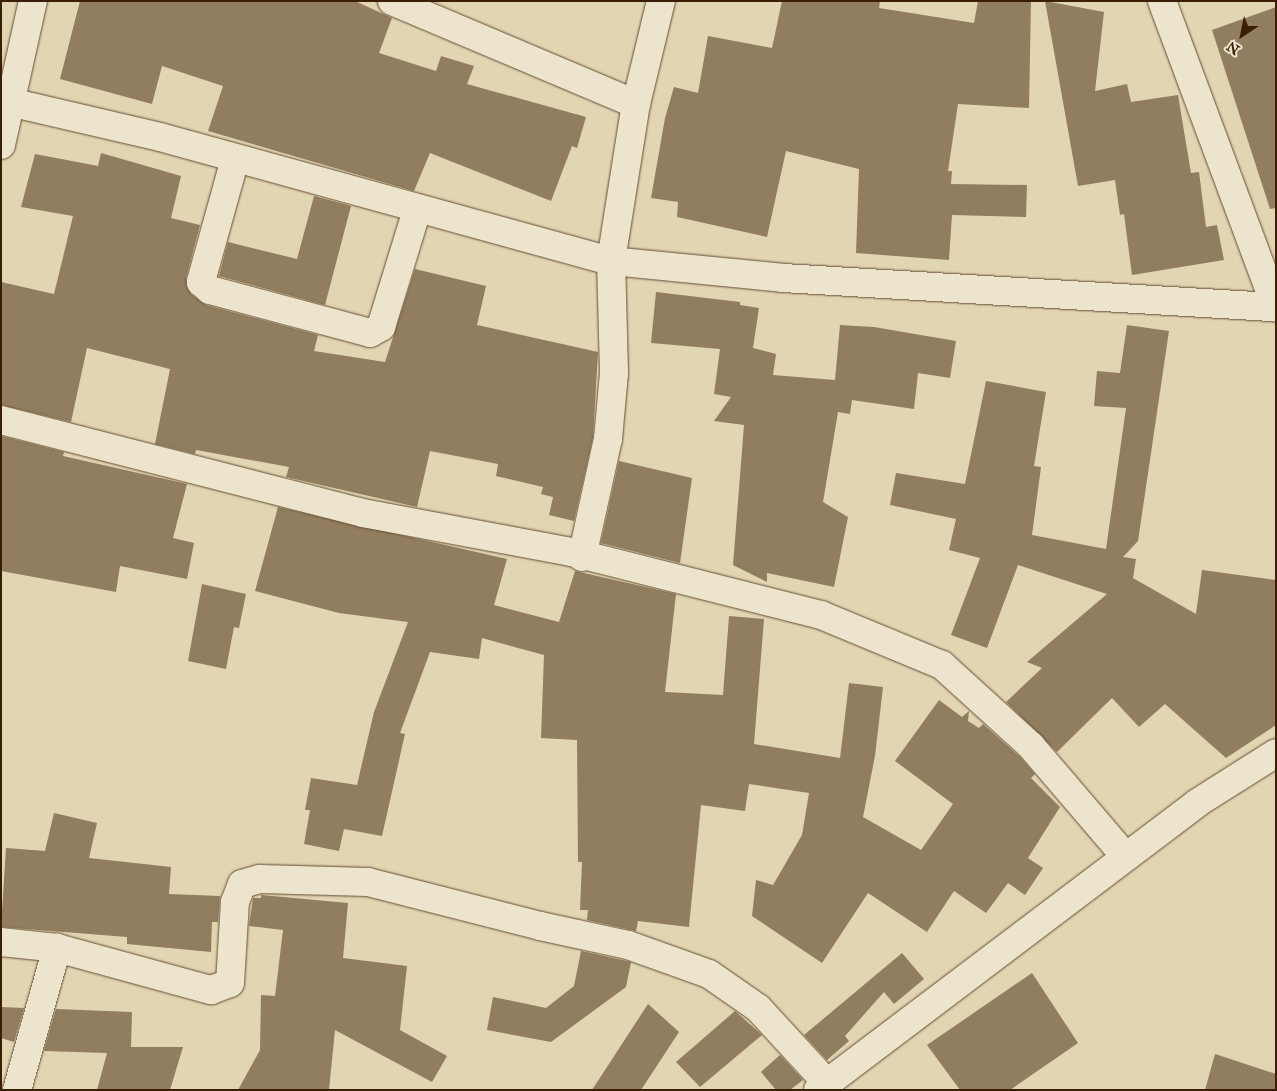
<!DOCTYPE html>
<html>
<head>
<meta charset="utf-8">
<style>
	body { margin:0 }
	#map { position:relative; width:1277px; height:1091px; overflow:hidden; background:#e2d5b2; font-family:"IM FELL Great Primer",serif }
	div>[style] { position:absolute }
	.building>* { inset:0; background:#917d5f }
	.roads { filter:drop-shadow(0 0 1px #644c31) drop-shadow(0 0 1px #644c31) }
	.street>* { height:28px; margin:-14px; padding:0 14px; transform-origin:14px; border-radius:14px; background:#ece4cd }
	span { translate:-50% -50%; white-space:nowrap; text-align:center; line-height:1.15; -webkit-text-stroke:4.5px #ece4cd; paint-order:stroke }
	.frame { position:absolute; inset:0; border:2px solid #3a1e06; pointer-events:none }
	.north { position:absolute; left:1217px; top:10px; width:50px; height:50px; -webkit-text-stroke:4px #ece4cd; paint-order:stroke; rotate:214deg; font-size:14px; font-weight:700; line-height:20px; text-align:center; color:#3a1e06 }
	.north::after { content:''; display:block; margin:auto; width:18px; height:22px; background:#3a1e06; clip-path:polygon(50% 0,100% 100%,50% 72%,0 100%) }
</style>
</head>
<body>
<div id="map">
	<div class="building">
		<div style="clip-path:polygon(80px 1px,355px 1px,392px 18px,379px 53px,436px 71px,441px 56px,474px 66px,467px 84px,586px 117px,577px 148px,572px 146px,551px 201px,430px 153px,414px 191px,208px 131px,223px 86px,162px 66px,152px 104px,60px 79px)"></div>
		<div style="clip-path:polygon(782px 1px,880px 1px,879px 8px,974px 23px,978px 1px,1031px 1px,1029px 108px,958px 104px,948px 171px,952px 171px,951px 184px,1027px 185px,1026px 217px,952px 215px,949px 260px,856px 253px,859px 169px,786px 151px,767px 237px,677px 217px,678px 202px,651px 198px,665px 118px,674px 87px,698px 93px,708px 36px,772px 48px)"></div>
		<div style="clip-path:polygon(1045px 1px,1104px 12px,1095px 91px,1127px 84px,1131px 102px,1178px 95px,1191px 173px,1199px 172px,1206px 227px,1217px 225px,1224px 260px,1132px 275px,1124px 214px,1120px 215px,1115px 180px,1078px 186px)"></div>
		<div style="clip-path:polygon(1276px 7px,1276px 208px,1270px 209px,1212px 30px)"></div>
		<div style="clip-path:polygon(101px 153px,181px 176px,171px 218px,200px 225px,186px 278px,191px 294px,206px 305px,318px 335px,314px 351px,385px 362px,415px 269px,486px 286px,477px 325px,598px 352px,593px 437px,574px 521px,549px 515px,553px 497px,541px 494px,543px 487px,496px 476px,498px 464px,430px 451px,417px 507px,286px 477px,289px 467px,196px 450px,195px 454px,155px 444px,170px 369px,87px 348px,71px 422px,1px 405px,1px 282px,54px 294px,73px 216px,21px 207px,35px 154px,98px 166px)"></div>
		<div style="clip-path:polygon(314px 196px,351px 206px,325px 305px,219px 276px,228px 242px,297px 259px)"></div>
		<div style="clip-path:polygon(656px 292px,740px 302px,740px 305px,759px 308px,753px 348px,776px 354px,773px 375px,835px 380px,840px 325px,874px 327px,956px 341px,950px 378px,918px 373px,914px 409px,852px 400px,850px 414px,838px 412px,823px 502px,848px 517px,834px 587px,767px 573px,767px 582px,733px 565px,744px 425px,714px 421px,731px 397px,714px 394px,720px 349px,651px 343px)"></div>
		<div style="clip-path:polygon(1127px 325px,1169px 331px,1138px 541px,1123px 557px,1136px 559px,1133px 578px,1196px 614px,1202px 570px,1276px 580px,1276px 725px,1226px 758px,1165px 704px,1139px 727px,1112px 698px,1057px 752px,1006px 702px,1042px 668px,1027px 662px,1107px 594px,1018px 565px,987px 648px,951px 635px,980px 558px,949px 550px,956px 519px,890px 505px,896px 473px,965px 484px,986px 381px,1046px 392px,1034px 466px,1041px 467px,1032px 535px,1106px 549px,1126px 408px,1094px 406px,1097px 371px,1120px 373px)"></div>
		<div style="clip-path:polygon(1px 436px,64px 452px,63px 456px,187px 484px,173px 538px,194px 543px,187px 579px,120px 566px,116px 592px,1px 571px)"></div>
		<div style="clip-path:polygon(619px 461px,692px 478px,680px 563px,601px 543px)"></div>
		<div style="clip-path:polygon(278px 507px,507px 559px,494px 605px,559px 622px,575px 571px,676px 594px,665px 692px,723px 695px,729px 616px,764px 619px,754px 744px,840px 758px,849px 683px,883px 687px,875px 756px,863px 817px,921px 850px,953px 804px,895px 761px,939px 700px,962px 717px,969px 711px,968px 721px,979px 728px,983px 724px,1020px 757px,1035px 774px,1031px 778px,1060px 807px,1028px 858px,1043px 868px,1025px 895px,1008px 883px,986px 913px,954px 891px,927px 932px,868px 893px,822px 963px,752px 916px,756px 880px,773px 885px,802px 835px,809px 793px,749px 784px,745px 811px,701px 805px,689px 927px,638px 921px,636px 931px,587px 920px,588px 910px,580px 910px,582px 862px,578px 862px,577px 740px,541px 738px,544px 655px,482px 638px,479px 659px,430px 652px,400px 733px,405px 734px,382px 836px,344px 829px,339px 851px,304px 844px,310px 810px,305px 810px,311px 778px,357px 785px,374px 712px,408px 622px,339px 613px,255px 591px)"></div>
		<div style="clip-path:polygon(202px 584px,246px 594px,239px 628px,234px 627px,226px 669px,188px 661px)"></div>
		<div style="clip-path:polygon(54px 813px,97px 823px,89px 858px,171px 867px,169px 894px,220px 896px,218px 922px,212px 922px,211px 952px,127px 944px,127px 937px,1px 927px,6px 848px,45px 851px)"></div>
		<div style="clip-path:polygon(261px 895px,348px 903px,343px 958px,407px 966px,400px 1030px,447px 1056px,432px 1082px,335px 1030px,329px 1090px,238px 1090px,260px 1050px,261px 995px,275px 996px,283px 930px,249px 926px,253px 898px,261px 898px)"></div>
		<div style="clip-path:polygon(581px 951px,631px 962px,626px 987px,551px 1042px,487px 1030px,493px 997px,546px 1008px,574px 986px)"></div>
		<div style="clip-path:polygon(902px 953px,924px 979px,894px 1004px,884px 992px,845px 1036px,849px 1041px,827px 1060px,804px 1035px)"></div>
		<div style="clip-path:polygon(1032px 973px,1078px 1043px,1010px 1090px,960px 1090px,927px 1045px)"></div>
		<div style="clip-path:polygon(648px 1004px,679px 1032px,641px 1090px,592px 1090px)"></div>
		<div style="clip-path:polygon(1px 1007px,24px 1008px,14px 1042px,1px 1038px)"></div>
		<div style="clip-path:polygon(56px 1009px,132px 1012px,131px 1047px,183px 1047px,170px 1090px,97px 1090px,107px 1053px,44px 1051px)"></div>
		<div style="clip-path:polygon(735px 1011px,762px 1035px,700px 1087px,676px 1062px)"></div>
		<div style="clip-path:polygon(1215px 1054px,1276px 1074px,1276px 1090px,1205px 1090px)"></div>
		<div style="clip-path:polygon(780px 1055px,803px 1080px,790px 1090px,776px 1090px,761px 1072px)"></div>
	</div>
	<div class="roads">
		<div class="street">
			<div style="left:392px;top:1px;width:265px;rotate:22.9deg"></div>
			<div style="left:1162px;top:1px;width:327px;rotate:69.6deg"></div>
			<div style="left:1px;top:100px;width:163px;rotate:13.1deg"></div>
			<div style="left:160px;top:137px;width:468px;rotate:15.4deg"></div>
			<div style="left:611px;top:261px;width:173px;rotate:5.6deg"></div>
			<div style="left:783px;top:278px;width:493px;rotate:3.4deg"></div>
			<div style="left:1px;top:145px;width:148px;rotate:-77.5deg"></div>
			<div style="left:235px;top:159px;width:128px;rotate:105.5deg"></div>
			<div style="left:201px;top:282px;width:12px;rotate:42deg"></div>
			<div style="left:210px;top:290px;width:166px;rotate:15deg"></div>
			<div style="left:370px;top:333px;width:13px;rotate:-29deg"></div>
			<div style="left:381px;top:327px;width:122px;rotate:-72.9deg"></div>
			<div style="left:1px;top:420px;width:374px;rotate:14.4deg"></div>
			<div style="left:363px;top:513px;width:213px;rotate:10.6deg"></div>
			<div style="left:572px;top:552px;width:257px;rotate:14.2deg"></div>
			<div style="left:821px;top:615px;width:131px;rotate:22.5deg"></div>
			<div style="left:942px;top:665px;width:120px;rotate:42.3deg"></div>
			<div style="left:1031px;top:746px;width:145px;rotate:49.5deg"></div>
			<div style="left:582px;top:557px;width:121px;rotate:-77.6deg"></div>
			<div style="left:608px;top:439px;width:66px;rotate:-84.8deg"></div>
			<div style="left:614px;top:373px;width:112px;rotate:-91.5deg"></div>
			<div style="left:611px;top:261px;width:159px;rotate:-81deg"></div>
			<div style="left:636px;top:104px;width:106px;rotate:-76.4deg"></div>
			<div style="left:1px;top:942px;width:56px;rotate:6.1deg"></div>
			<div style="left:57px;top:948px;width:160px;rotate:15.3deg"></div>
			<div style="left:211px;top:990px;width:20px;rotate:-20deg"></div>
			<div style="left:230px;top:983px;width:81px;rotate:-86.5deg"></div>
			<div style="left:235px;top:902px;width:19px;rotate:-69deg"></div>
			<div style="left:242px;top:884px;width:19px;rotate:-16deg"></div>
			<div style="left:260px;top:879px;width:108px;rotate:1.6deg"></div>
			<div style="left:368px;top:882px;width:178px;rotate:14.3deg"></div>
			<div style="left:540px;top:926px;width:90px;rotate:12.2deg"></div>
			<div style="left:628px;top:945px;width:86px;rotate:19.7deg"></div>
			<div style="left:709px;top:974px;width:60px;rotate:34.8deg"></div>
			<div style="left:758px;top:1008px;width:102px;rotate:47.4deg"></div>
			<div style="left:17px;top:1090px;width:148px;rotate:-74.3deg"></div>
			<div style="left:818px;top:1090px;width:475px;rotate:-37.1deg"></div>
			<div style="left:1197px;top:803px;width:93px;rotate:-32.3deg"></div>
		</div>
	</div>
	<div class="frame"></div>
	<div class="north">N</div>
</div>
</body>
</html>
